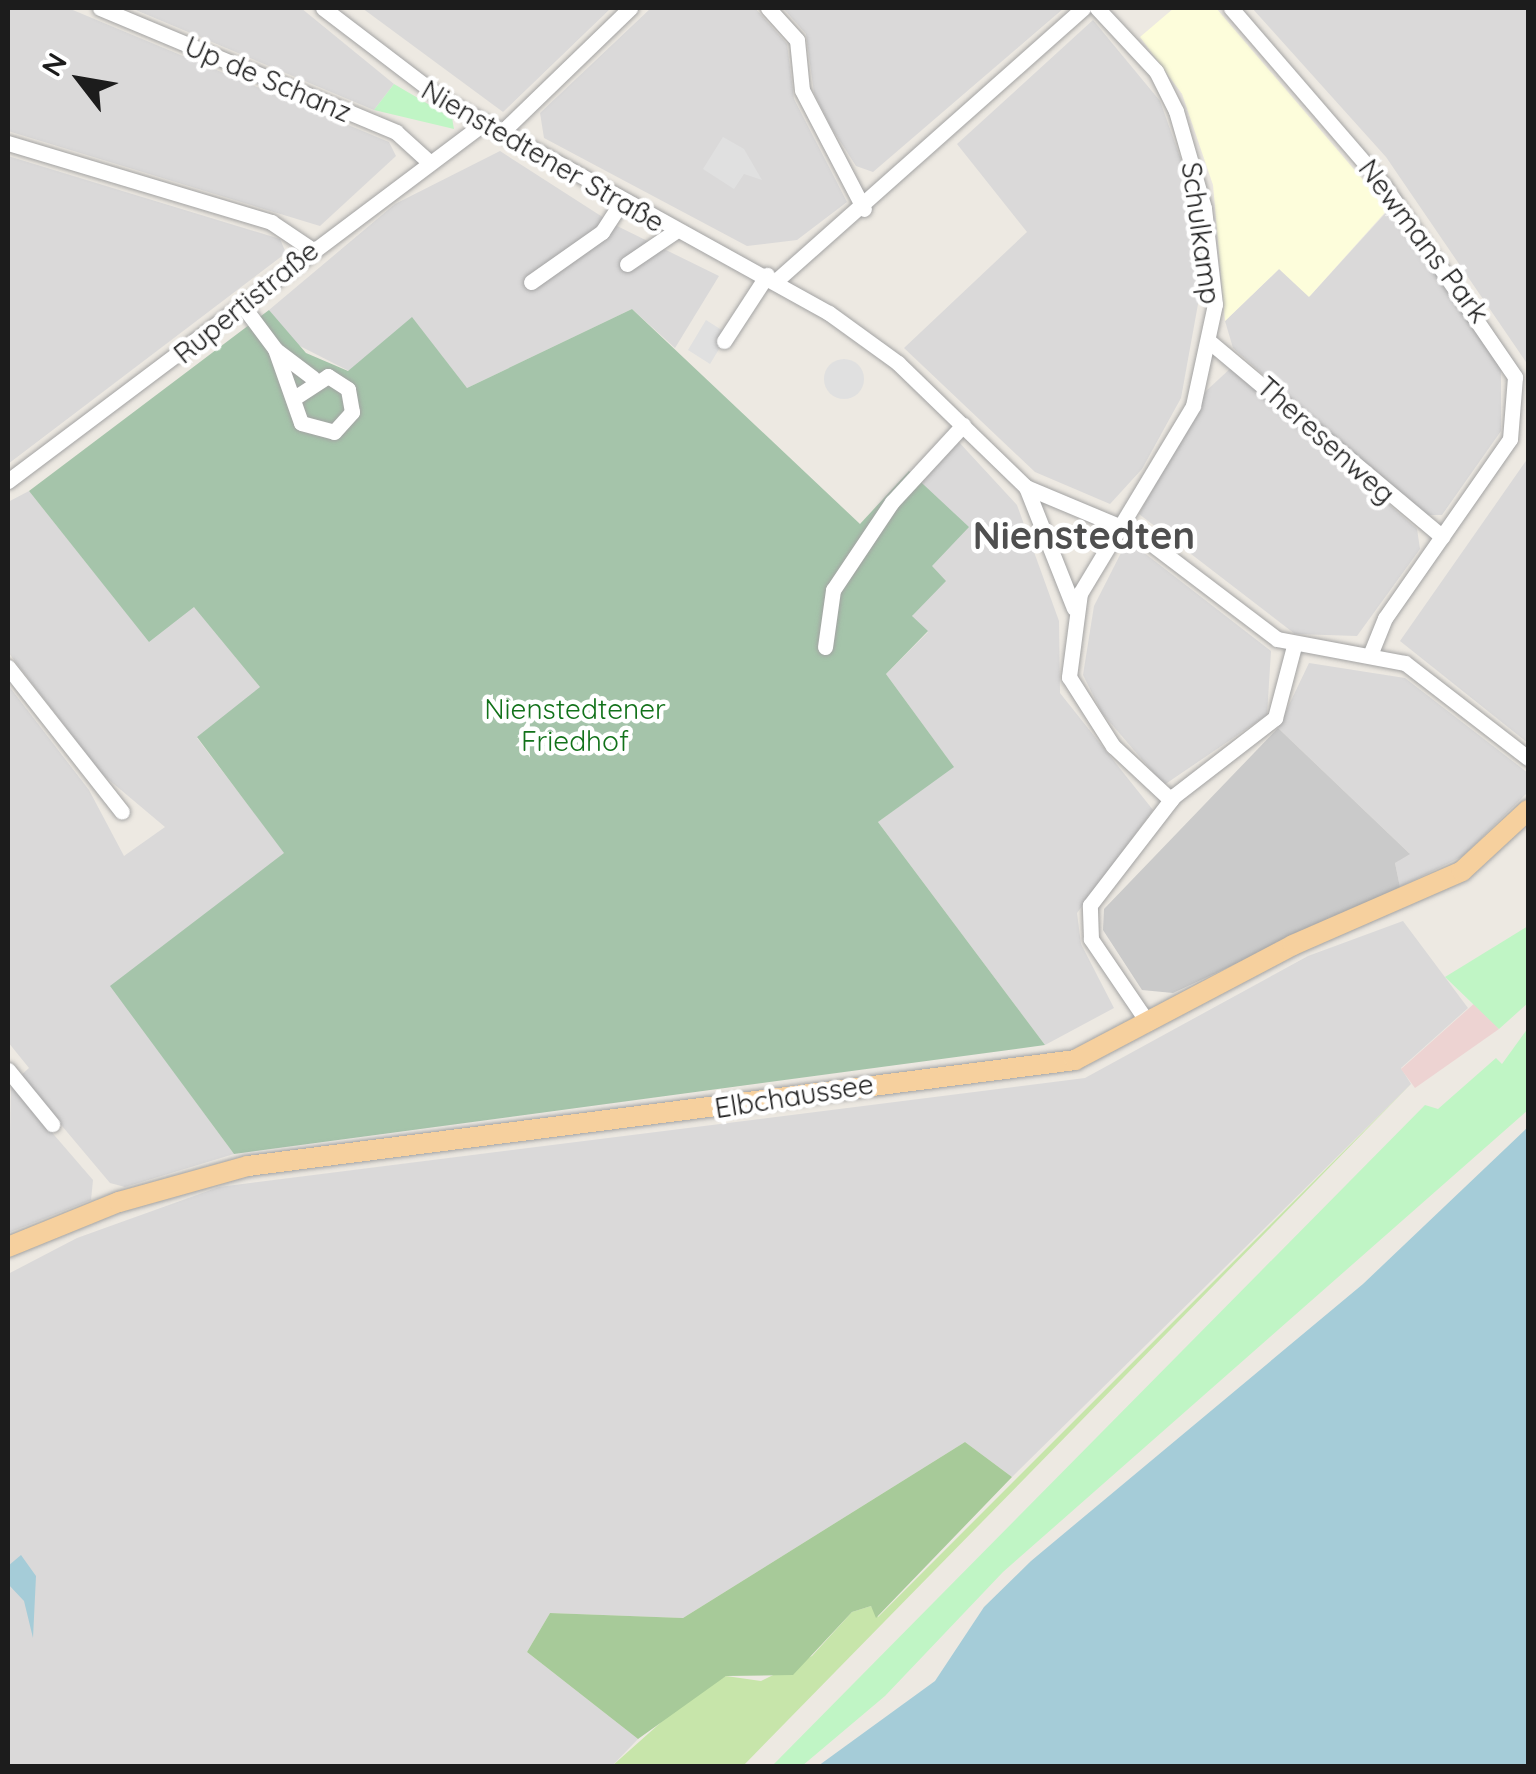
<!DOCTYPE html>
<html>
<head>
<meta charset="utf-8">
<style>
	body { margin:0 }
	#map { position:relative; width:1536px; height:1774px; overflow:hidden; background:#ede9e2; font-family:Quicksand,sans-serif }
	div>[style] { position:absolute }
	.residential>* { inset:0; background:#dad9d9 }
	.commercial>* { inset:0; background:#edd3d2 }
	.education>* { inset:0; background:#fdfddb }
	.religious>* { inset:0; background:#cacaca }
	.grass>* { inset:0; background:#c7e5aa }
	.forest>* { inset:0; background:#a7ca99 }
	.cemetery>* { inset:0; background:#a5c4aa }
	.park>* { inset:0; background:#c0f5c5 }
	.parking>* { inset:0; background:#e0e0e0 }
	.round { border-radius:50% }
	.water>* { inset:0; background:#a5ccd8 }
	.roads { filter:drop-shadow(0 0 2px #a3a3a3) drop-shadow(0 0 2px #a3a3a3) }
	.minor>* { height:15px; margin:-7.5px; padding:0 7.5px; transform-origin:7.5px; border-radius:7.5px; background:#fff }
	.major>* { height:20px; margin:-10px; padding:0 10px; transform-origin:10px; border-radius:10px; background:#f6d09e }
	span { translate:-50% -50%; white-space:nowrap; text-align:center; line-height:1.15; -webkit-text-stroke:9px #fff; paint-order:stroke }
	.street-label { font-size:28px; color:#1c1c1c }
	.park-label { font-size:28px; color:#12721a }
	.district-label { font-size:38px; color:#4f4f4f; font-weight:700 }
	.frame { position:absolute; inset:0; border:10px solid #1c1c1c; pointer-events:none }
	.north { position:absolute; left:30px; top:30px; width:100px; height:100px; -webkit-text-stroke:8px #fff; paint-order:stroke; rotate:301deg; font-size:28px; font-weight:700; line-height:40px; text-align:center; color:#1c1c1c }
	.north::after { content:''; display:block; margin:auto; width:35px; height:45px; background:#1c1c1c; clip-path:polygon(50% 0,100% 100%,50% 72%,0 100%) }
</style>
</head>
<body>
<div id="map">
	<div class="residential">
		<div style="clip-path:polygon(8px 8px,68px 8px,389px 142px,396px 156px,320px 226px,8px 131px)"></div>
		<div style="clip-path:polygon(131px 8px,301px 8px,394px 84px,374px 110px)"></div>
		<div style="clip-path:polygon(362px 8px,611px 8px,503px 112px)"></div>
		<div style="clip-path:polygon(651px 8px,755px 8px,787px 44px,794px 99px,847px 202px,797px 240px,747px 246px,544px 138px,540px 113px)"></div>
		<div style="clip-path:polygon(783px 8px,1064px 8px,873px 172px,856px 166px,831px 127px,814px 93px,806px 34px)"></div>
		<div style="clip-path:polygon(1252px 8px,1528px 8px,1528px 365px,1386px 157px)"></div>
		<div style="clip-path:polygon(1093px 20px,1160px 101px,1185px 171px,1200px 293px,1181px 398px,1142px 469px,1110px 504px,1035px 472px,904px 348px,1027px 232px,957px 144px)"></div>
		<div style="clip-path:polygon(500px 151px,615px 225px,719px 276px,675px 348px,632px 309px,467px 388px,412px 318px,349px 371px,292px 342px,269px 310px,395px 204px)"></div>
		<div style="clip-path:polygon(8px 156px,280px 239px,286px 253px,8px 464px)"></div>
		<div style="clip-path:polygon(1392px 206px,1501px 365px,1501px 431px,1442px 515px,1422px 515px,1233px 348px,1225px 321px,1280px 268px,1310px 296px)"></div>
		<div style="clip-path:polygon(1232px 367px,1417px 529px,1420px 549px,1357px 636px,1295px 634px,1139px 514px,1206px 391px)"></div>
		<div style="clip-path:polygon(957px 440px,1017px 505px,1059px 621px,1060px 693px,1153px 810px,1077px 913px,1081px 944px,1114px 1008px,1045px 1045px,878px 822px,953px 766px,886px 674px,928px 632px,912px 617px,931px 566px,920px 481px)"></div>
		<div style="clip-path:polygon(1528px 458px,1528px 743px,1400px 641px)"></div>
		<div style="clip-path:polygon(29px 491px,149px 641px,194px 606px,261px 688px,197px 738px,285px 853px,111px 986px,234px 1154px,125px 1187px,110px 1183px,20px 1076px,29px 1068px,8px 1042px,8px 685px,89px 790px,124px 856px,165px 827px,102px 774px,8px 652px,8px 502px)"></div>
		<div style="clip-path:polygon(1134px 545px,1271px 651px,1267px 715px,1164px 785px,1102px 713px,1083px 675px,1094px 606px,1123px 549px)"></div>
		<div style="clip-path:polygon(1309px 663px,1405px 678px,1528px 773px,1528px 792px,1463px 856px,1400px 887px,1395px 863px,1409px 853px,1278px 728px)"></div>
		<div style="clip-path:polygon(1403px 921px,1468px 1008px,1401px 1068px,1411px 1084px,1012px 1477px,965px 1442px,683px 1618px,550px 1613px,527px 1652px,638px 1739px,612px 1766px,8px 1766px,8px 1274px,77px 1238px,219px 1187px,1085px 1078px,1308px 956px)"></div>
		<div style="clip-path:polygon(11px 1085px,93px 1180px,91px 1200px,8px 1233px)"></div>
	</div>
	<div class="commercial">
		<div style="clip-path:polygon(1477px 1001px,1499px 1029px,1415px 1088px,1401px 1069px)"></div>
	</div>
	<div class="education">
		<div style="clip-path:polygon(1174px 8px,1216px 8px,1388px 209px,1309px 297px,1279px 269px,1225px 321px,1213px 185px,1182px 94px,1140px 37px)"></div>
	</div>
	<div class="religious">
		<div style="clip-path:polygon(1278px 728px,1410px 854px,1395px 863px,1400px 887px,1173px 993px,1142px 990px,1103px 930px,1104px 909px)"></div>
	</div>
	<div class="grass">
		<div style="clip-path:polygon(1411px 1084px,743px 1766px,612px 1766px,695px 1692px,726px 1676px,761px 1681px,812px 1656px,852px 1612px,871px 1606px,878px 1617px)"></div>
	</div>
	<div class="forest">
		<div style="clip-path:polygon(965px 1442px,1012px 1477px,876px 1618px,871px 1606px,852px 1612px,793px 1675px,726px 1676px,638px 1739px,527px 1652px,550px 1613px,683px 1618px)"></div>
	</div>
	<div class="cemetery">
		<div style="clip-path:polygon(632px 309px,860px 524px,909px 471px,969px 527px,932px 566px,946px 581px,912px 616px,928px 631px,886px 674px,954px 767px,878px 822px,1045px 1045px,234px 1154px,110px 986px,284px 853px,197px 737px,260px 687px,194px 607px,149px 642px,29px 491px,269px 310px,306px 353px,348px 371px,412px 317px,467px 388px)"></div>
	</div>
	<div class="park">
		<div style="clip-path:polygon(394px 84px,452px 118px,454px 129px,374px 110px)"></div>
		<div style="clip-path:polygon(1528px 926px,1528px 1003px,1499px 1029px,1445px 977px)"></div>
		<div style="clip-path:polygon(1528px 1028px,1528px 1110px,1003px 1572px,885px 1696px,802px 1766px,772px 1766px,1425px 1105px,1438px 1109px,1496px 1058px,1502px 1064px)"></div>
	</div>
	<div class="parking">
		<div style="clip-path:polygon(723px 137px,744px 149px,762px 180px,744px 174px,734px 189px,703px 169px)"></div>
		<div style="clip-path:polygon(706px 320px,728px 334px,710px 364px,688px 350px)"></div>
		<div class="round" style="left:824px;top:359px;width:40px;height:40px"></div>
	</div>
	<div class="water">
		<div style="clip-path:polygon(1528px 1127px,1528px 1766px,818px 1766px,935px 1681px,984px 1607px,1031px 1561px,1363px 1284px)"></div>
		<div style="clip-path:polygon(21px 1555px,36px 1576px,33px 1638px,24px 1601px,8px 1584px,8px 1566px)"></div>
	</div>
	<div class="roads">
		<div class="minor">
			<div style="left:100px;top:8px;width:321px;rotate:22.7deg"></div>
			<div style="left:396px;top:132px;width:43px;rotate:42.2deg"></div>
			<div style="left:323px;top:8px;width:148px;rotate:37.3deg"></div>
			<div style="left:441px;top:98px;width:444px;rotate:29deg"></div>
			<div style="left:829px;top:313px;width:85px;rotate:35.9deg"></div>
			<div style="left:898px;top:363px;width:178px;rotate:44.1deg"></div>
			<div style="left:1026px;top:487px;width:124px;rotate:22.8deg"></div>
			<div style="left:1140px;top:535px;width:172px;rotate:37.2deg"></div>
			<div style="left:1277px;top:639px;width:130px;rotate:10.6deg"></div>
			<div style="left:1405px;top:663px;width:155px;rotate:37.7deg"></div>
			<div style="left:768px;top:8px;width:43px;rotate:47.8deg"></div>
			<div style="left:797px;top:40px;width:50px;rotate:84.3deg"></div>
			<div style="left:802px;top:90px;width:134px;rotate:62.5deg"></div>
			<div style="left:1097px;top:8px;width:86px;rotate:46.9deg"></div>
			<div style="left:1156px;top:71px;width:45px;rotate:63.4deg"></div>
			<div style="left:1176px;top:111px;width:101px;rotate:73.9deg"></div>
			<div style="left:1204px;top:208px;width:97px;rotate:83.5deg"></div>
			<div style="left:1215px;top:304px;width:104px;rotate:102.2deg"></div>
			<div style="left:1193px;top:406px;width:218px;rotate:121.1deg"></div>
			<div style="left:1080px;top:593px;width:85px;rotate:97.5deg"></div>
			<div style="left:1069px;top:677px;width:82px;rotate:57.5deg"></div>
			<div style="left:1113px;top:746px;width:79px;rotate:43deg"></div>
			<div style="left:1231px;top:8px;width:233px;rotate:49.2deg"></div>
			<div style="left:1383px;top:184px;width:234px;rotate:55.6deg"></div>
			<div style="left:1515px;top:377px;width:62px;rotate:94.6deg"></div>
			<div style="left:1510px;top:439px;width:218px;rotate:124.9deg"></div>
			<div style="left:1385px;top:618px;width:37px;rotate:112deg"></div>
			<div style="left:501px;top:133px;width:180px;rotate:-44.1deg"></div>
			<div style="left:8px;top:143px;width:275px;rotate:16.7deg"></div>
			<div style="left:271px;top:222px;width:48px;rotate:34deg"></div>
			<div style="left:627px;top:264px;width:57px;rotate:-34.2deg"></div>
			<div style="left:777px;top:280px;width:409px;rotate:-41.6deg"></div>
			<div style="left:531px;top:282px;width:87px;rotate:-35.2deg"></div>
			<div style="left:602px;top:232px;width:33px;rotate:-57deg"></div>
			<div style="left:243px;top:306px;width:54px;rotate:53.3deg"></div>
			<div style="left:275px;top:349px;width:78px;rotate:70.6deg"></div>
			<div style="left:301px;top:423px;width:34px;rotate:15deg"></div>
			<div style="left:334px;top:432px;width:27px;rotate:-48deg"></div>
			<div style="left:352px;top:412px;width:23px;rotate:-100deg"></div>
			<div style="left:348px;top:389px;width:24px;rotate:-147deg"></div>
			<div style="left:328px;top:376px;width:38px;rotate:147deg"></div>
			<div style="left:724px;top:341px;width:79px;rotate:-56.9deg"></div>
			<div style="left:1210px;top:342px;width:303px;rotate:40deg"></div>
			<div style="left:276px;top:350px;width:46px;rotate:37.1deg"></div>
			<div style="left:8px;top:481px;width:596px;rotate:-36.95deg"></div>
			<div style="left:1026px;top:487px;width:130px;rotate:68.4deg"></div>
			<div style="left:825px;top:647px;width:58px;rotate:-82deg"></div>
			<div style="left:833px;top:590px;width:106px;rotate:-56.2deg"></div>
			<div style="left:892px;top:502px;width:105px;rotate:-47.3deg"></div>
			<div style="left:8px;top:667px;width:184px;rotate:51.8deg"></div>
			<div style="left:1148px;top:1023px;width:102px;rotate:-124.2deg"></div>
			<div style="left:1091px;top:939px;width:34px;rotate:-92deg"></div>
			<div style="left:1090px;top:905px;width:138px;rotate:-52.4deg"></div>
			<div style="left:1174px;top:796px;width:128px;rotate:-37.7deg"></div>
			<div style="left:1275px;top:718px;width:74px;rotate:-75.2deg"></div>
			<div style="left:8px;top:1070px;width:70px;rotate:50.8deg"></div>
		</div>
		<div class="major">
			<div style="left:8px;top:1247px;width:120px;rotate:-22.1deg"></div>
			<div style="left:119px;top:1202px;width:134px;rotate:-15.6deg"></div>
			<div style="left:248px;top:1166px;width:834px;rotate:-7.3deg"></div>
			<div style="left:1075px;top:1060px;width:246px;rotate:-27.8deg"></div>
			<div style="left:1293px;top:945px;width:184px;rotate:-23.6deg"></div>
			<div style="left:1462px;top:871px;width:90px;rotate:-42.7deg"></div>
		</div>
	</div>
	<div class="street-label">
		<span style="left:268px;top:79px;rotate:23deg">Up de Schanz</span>
		<span style="left:543px;top:156px;rotate:30deg">Nienstedtener Straße</span>
		<span style="left:1201px;top:233px;rotate:82deg">Schulkamp</span>
		<span style="left:1424px;top:241px;rotate:53deg">Newmans Park</span>
		<span style="left:246px;top:302px;rotate:-39deg">Rupertistraße</span>
		<span style="left:1326px;top:440px;rotate:42deg">Theresenweg</span>
		<span style="left:794px;top:1096px;rotate:-9deg">Elbchaussee</span>
	</div>
	<div class="park-label">
		<span style="left:575px;top:725px">Nienstedtener<br>Friedhof</span>
	</div>
	<div class="district-label">
		<span style="left:1084px;top:536px">Nienstedten</span>
	</div>
	<div class="frame"></div>
	<div class="north">N</div>
</div>
</body>
</html>
